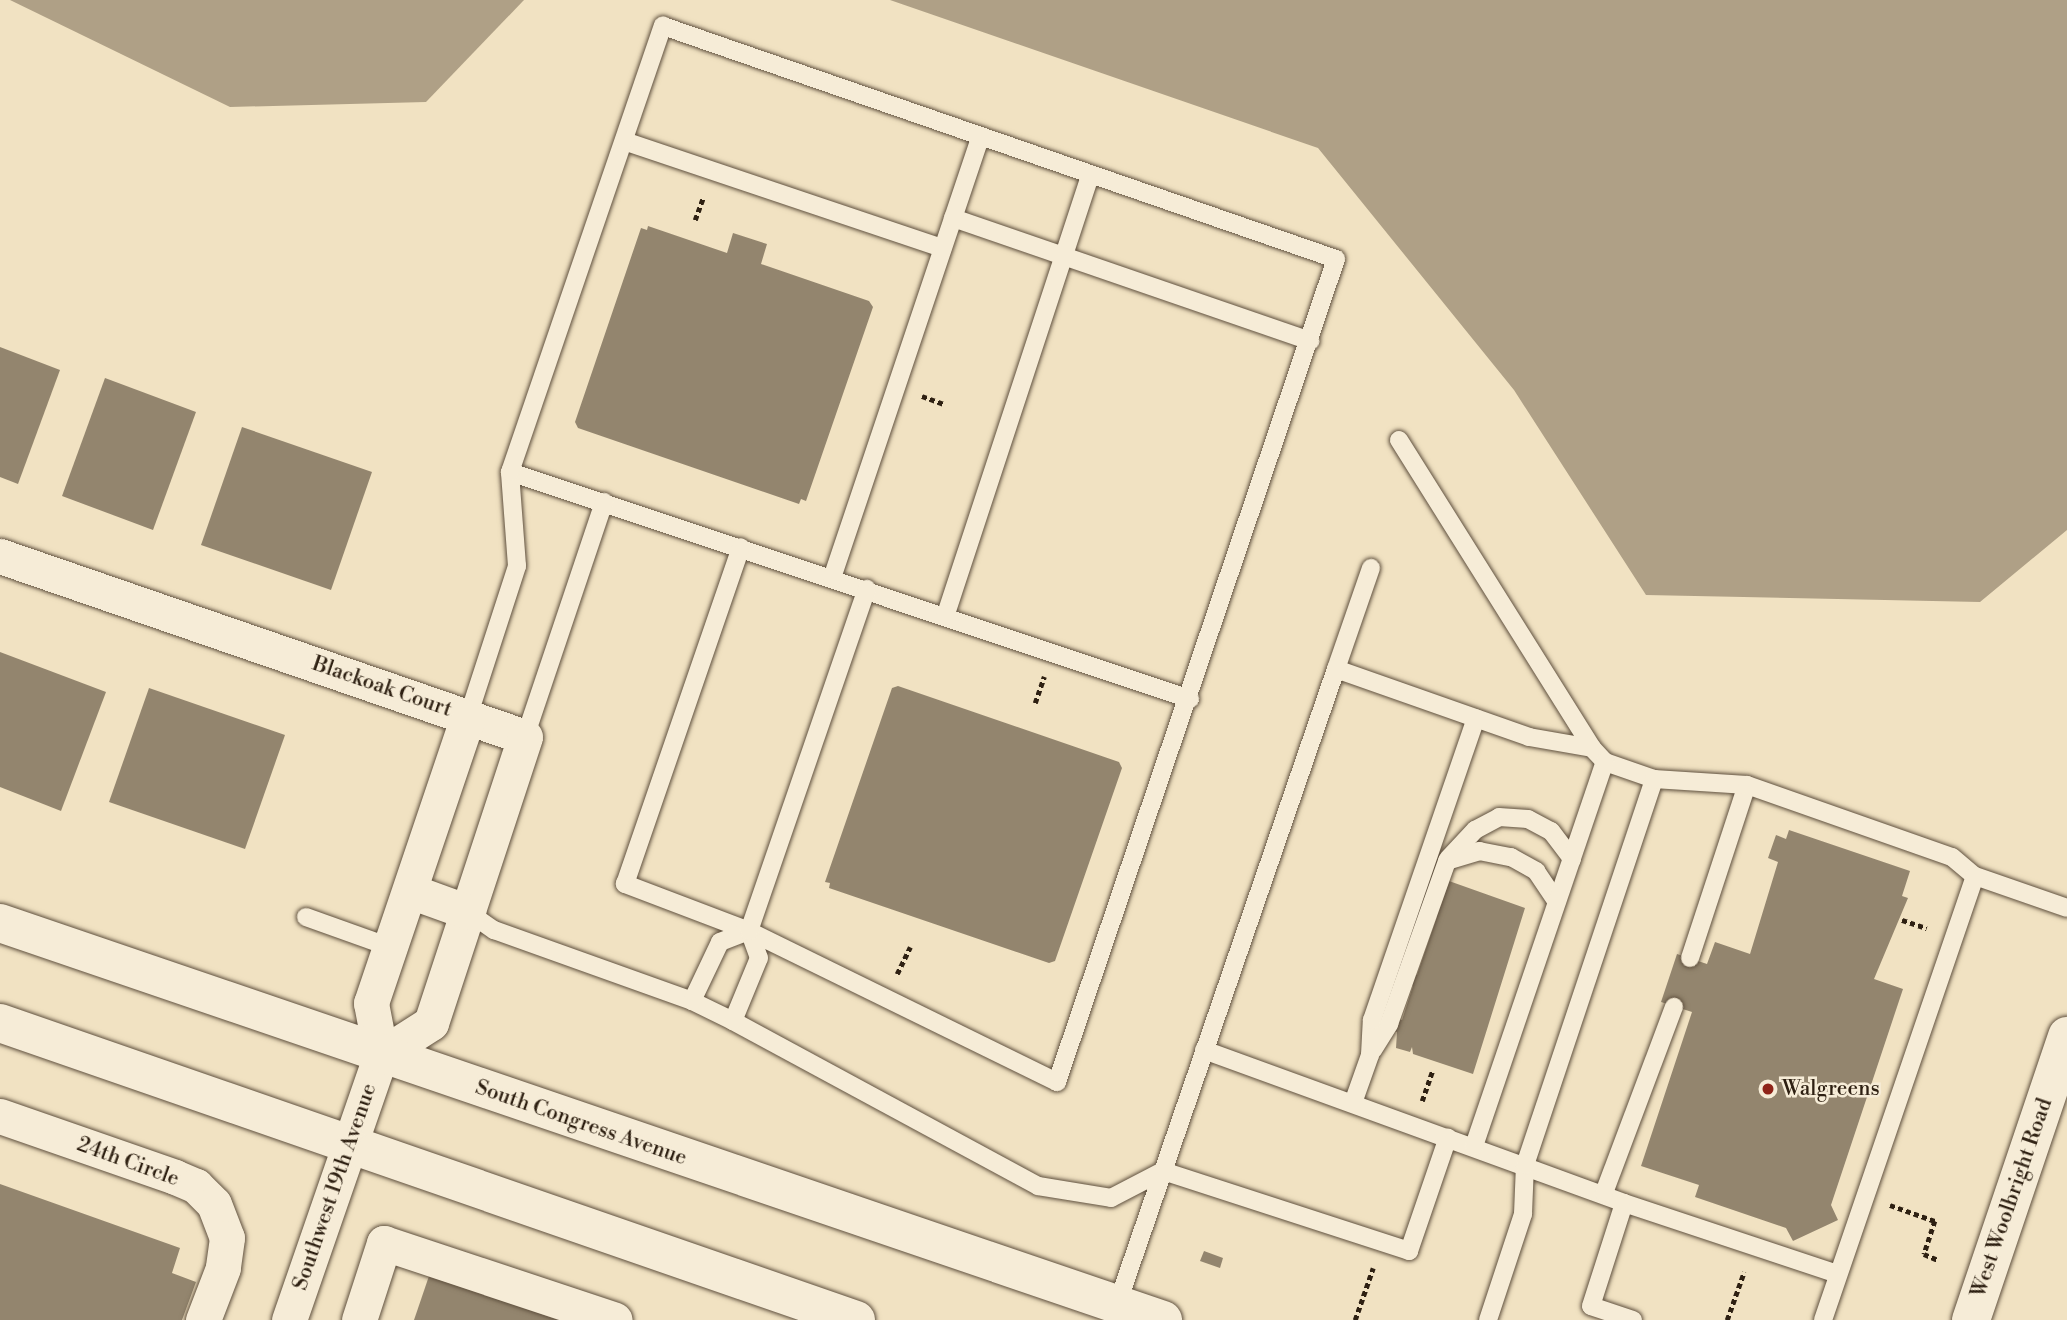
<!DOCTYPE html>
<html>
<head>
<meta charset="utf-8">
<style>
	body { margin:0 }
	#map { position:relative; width:2067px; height:1320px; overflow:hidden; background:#f1e2c2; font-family:"Libre Bodoni",serif }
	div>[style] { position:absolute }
	.water>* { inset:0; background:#afa086 }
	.building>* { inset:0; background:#93856e }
	.path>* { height:4.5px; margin-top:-2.25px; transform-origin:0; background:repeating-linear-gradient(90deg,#2e2012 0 5px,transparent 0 8.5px) }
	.roads { filter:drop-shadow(0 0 2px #5f503e) drop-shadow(0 0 2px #5f503e) }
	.lane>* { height:18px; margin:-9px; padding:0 9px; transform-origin:9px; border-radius:9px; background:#f6ecd7 }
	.street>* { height:35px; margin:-17.5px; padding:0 17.5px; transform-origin:17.5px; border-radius:17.5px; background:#f6ecd7 }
	.secondary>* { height:38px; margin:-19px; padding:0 19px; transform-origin:19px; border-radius:19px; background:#f6ecd7 }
	.dots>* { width:19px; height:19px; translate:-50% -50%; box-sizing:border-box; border:4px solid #f6ecd7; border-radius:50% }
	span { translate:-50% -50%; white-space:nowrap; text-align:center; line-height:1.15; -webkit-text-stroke:5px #f6ecd7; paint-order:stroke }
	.street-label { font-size:21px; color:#2e2012 }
	.poi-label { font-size:21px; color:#2e2012 }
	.left { translate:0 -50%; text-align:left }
</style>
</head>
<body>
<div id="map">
	<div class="water">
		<div style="clip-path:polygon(10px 0,524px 0,426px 102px,230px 107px)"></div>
		<div style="clip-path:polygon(890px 0,2067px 0,2067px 530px,1980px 602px,1646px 595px,1514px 390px,1318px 148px)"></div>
	</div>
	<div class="building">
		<div style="clip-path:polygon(648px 226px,727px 253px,733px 233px,767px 244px,761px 264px,869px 301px,873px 307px,806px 501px,801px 499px,799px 504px,578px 428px,575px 422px,641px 228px,647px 230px)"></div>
		<div style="clip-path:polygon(0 347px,60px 370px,18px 484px,0 477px)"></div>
		<div style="clip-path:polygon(105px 378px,196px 412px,153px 530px,62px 496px)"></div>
		<div style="clip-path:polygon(242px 427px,372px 472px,331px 590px,201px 545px)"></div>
		<div style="clip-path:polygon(0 652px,106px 692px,61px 811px,0 787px)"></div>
		<div style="clip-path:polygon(898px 686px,1119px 762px,1122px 768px,1055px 961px,1049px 963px,829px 888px,830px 883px,825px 882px,892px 688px)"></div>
		<div style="clip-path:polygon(149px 688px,285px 735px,245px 849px,109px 802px)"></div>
		<div style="clip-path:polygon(1789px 830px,1910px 871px,1902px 896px,1908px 898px,1874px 979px,1903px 989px,1831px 1205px,1838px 1220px,1793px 1241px,1786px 1228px,1695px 1197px,1699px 1185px,1641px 1166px,1692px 1012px,1661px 1002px,1677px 954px,1707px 964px,1715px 942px,1750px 954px,1778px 862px,1768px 858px,1776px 835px,1786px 839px)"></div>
		<div style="clip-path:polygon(1449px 881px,1525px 908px,1473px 1074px,1413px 1054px,1412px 1047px,1410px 1052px,1396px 1048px,1397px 1032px,1391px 1030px,1395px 1018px,1402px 1020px,1413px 986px,1406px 983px,1410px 972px,1417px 975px,1437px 917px,1430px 915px,1434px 903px,1441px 905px)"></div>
		<div style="clip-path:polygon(0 1184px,180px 1248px,172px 1273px,196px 1282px,182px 1320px,0 1320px)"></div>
		<div style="clip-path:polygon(1204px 1251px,1223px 1258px,1220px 1268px,1200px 1261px)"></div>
		<div style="clip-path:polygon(429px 1276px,559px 1320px,414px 1320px)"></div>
	</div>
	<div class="path">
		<div style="left:695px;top:220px;width:23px;rotate:-70deg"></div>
		<div style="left:922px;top:396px;width:23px;rotate:20deg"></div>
		<div style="left:1035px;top:703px;width:28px;rotate:-71deg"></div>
		<div style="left:1902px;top:920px;width:26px;rotate:18deg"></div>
		<div style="left:897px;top:974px;width:30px;rotate:-64deg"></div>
		<div style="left:1422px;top:1101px;width:31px;rotate:-71deg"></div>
		<div style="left:1890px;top:1205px;width:48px;rotate:19.6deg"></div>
		<div style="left:1935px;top:1221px;width:35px;rotate:108deg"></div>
		<div style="left:1924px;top:1254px;width:15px;rotate:23deg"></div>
		<div style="left:1355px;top:1320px;width:55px;rotate:-70.9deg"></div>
		<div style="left:1727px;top:1320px;width:51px;rotate:-70.5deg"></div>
	</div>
	<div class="roads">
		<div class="lane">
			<div style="left:624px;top:141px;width:336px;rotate:18.6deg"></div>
			<div style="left:953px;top:218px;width:378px;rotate:19deg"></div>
			<div style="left:1399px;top:440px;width:363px;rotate:57.9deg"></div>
			<div style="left:1592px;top:748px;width:19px;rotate:47deg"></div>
			<div style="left:1605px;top:762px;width:52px;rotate:19.1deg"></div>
			<div style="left:510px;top:472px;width:717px;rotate:18.46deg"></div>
			<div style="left:832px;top:578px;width:464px;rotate:-71.4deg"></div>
			<div style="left:945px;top:617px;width:466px;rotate:-71.8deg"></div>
			<div style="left:1336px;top:669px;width:107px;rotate:-70.9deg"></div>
			<div style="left:468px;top:717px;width:159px;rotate:-72deg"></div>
			<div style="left:517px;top:566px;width:94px;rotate:-94.3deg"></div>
			<div style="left:510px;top:472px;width:472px;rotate:-71.1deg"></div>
			<div style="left:663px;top:26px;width:712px;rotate:19.1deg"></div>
			<div style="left:1336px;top:259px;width:869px;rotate:108.73deg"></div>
			<div style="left:1057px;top:1082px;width:343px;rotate:-153.9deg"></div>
			<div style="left:749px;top:931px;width:133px;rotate:-159.2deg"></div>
			<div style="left:625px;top:884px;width:356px;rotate:-71deg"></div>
			<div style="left:525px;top:737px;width:248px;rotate:-71.4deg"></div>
			<div style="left:1448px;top:859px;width:40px;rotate:-47deg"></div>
			<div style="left:1475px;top:830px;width:27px;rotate:-28deg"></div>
			<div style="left:1499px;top:817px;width:29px;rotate:4deg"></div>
			<div style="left:1528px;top:819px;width:26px;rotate:28deg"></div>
			<div style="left:1551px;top:831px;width:35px;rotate:53deg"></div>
			<div style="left:468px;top:912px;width:32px;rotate:35deg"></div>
			<div style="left:494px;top:930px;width:210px;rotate:19.7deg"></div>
			<div style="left:692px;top:1001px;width:46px;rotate:26deg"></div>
			<div style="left:733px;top:1021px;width:347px;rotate:28.4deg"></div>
			<div style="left:1038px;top:1186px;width:74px;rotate:9.3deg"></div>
			<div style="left:1111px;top:1198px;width:59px;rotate:-27.4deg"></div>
			<div style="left:1163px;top:1171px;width:259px;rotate:18deg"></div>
			<div style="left:1409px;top:1251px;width:120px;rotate:-71.1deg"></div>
			<div style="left:306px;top:917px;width:89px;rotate:19.7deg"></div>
			<div style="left:1690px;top:958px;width:182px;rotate:-71.8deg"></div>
			<div style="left:692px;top:1001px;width:65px;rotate:-64.6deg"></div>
			<div style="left:720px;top:942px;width:31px;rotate:-21deg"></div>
			<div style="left:733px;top:1021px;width:68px;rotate:-67.6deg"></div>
			<div style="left:759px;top:958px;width:29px;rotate:-110deg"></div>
			<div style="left:749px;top:931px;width:362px;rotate:-71deg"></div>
			<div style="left:1204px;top:1050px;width:447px;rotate:20deg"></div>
			<div style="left:1373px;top:1050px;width:31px;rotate:-58deg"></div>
			<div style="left:1389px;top:1024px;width:173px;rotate:-70.4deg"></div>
			<div style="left:1447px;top:861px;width:34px;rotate:-17deg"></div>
			<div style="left:1479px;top:851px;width:33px;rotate:11deg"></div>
			<div style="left:1511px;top:857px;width:29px;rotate:29deg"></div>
			<div style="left:1536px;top:871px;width:37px;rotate:56deg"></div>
			<div style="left:1353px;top:1103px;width:51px;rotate:-70.5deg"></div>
			<div style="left:1370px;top:1055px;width:35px;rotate:-87deg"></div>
			<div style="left:1372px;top:1020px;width:319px;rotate:-71deg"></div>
			<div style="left:1474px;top:1146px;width:406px;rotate:-71.2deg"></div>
			<div style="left:1604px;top:1193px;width:199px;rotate:-69.4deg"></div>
			<div style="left:1117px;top:1305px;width:673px;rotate:-71deg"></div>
			<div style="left:1336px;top:669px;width:205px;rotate:19.4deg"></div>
			<div style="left:1529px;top:737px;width:64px;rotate:9.9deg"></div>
			<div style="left:1488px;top:1320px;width:112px;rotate:-71.7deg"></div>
			<div style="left:1523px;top:1214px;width:49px;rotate:-87.7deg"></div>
			<div style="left:1525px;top:1165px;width:407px;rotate:-71.5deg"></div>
			<div style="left:1654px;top:779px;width:93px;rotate:3.7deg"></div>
			<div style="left:1747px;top:785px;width:217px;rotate:19.4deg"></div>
			<div style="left:1952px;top:857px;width:30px;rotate:40deg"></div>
			<div style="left:1975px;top:876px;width:97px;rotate:19.2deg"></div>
			<div style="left:1633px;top:1320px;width:44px;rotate:-161.6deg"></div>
			<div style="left:1591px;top:1306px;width:108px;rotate:-72.2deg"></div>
			<div style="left:1624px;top:1203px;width:225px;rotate:18.4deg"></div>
			<div style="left:1823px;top:1320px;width:469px;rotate:-71.1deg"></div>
		</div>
		<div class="street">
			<div style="left:0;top:556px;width:555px;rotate:19.02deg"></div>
			<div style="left:525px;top:737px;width:301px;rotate:108.2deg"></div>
			<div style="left:431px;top:1023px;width:59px;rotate:147.4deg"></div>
			<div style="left:410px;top:891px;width:62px;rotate:19.9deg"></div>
			<div style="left:381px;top:1055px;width:53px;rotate:-100.9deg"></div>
			<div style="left:371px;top:1003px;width:302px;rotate:-71.3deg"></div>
			<div style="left:0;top:1116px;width:185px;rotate:19.2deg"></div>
			<div style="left:175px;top:1177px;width:23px;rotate:23deg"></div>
			<div style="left:196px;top:1186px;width:25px;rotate:45deg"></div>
			<div style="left:214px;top:1204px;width:36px;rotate:69deg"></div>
			<div style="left:227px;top:1238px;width:30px;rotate:98deg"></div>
			<div style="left:223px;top:1268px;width:56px;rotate:111deg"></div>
			<div style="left:289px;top:1320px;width:281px;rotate:-70.9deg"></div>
			<div style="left:359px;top:1320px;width:81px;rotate:-72deg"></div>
			<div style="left:384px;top:1243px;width:243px;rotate:18.4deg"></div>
		</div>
		<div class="secondary">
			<div style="left:0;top:923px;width:1229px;rotate:18.85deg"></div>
			<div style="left:0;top:1023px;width:906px;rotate:19.13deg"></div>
			<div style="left:1971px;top:1320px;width:300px;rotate:-71.3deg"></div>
		</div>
	</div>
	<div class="dots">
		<div style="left:1768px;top:1089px;background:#8f2418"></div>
	</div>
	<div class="street-label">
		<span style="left:382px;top:687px;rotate:19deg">Blackoak Court</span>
		<span style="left:581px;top:1123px;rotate:19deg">South Congress Avenue</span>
		<span style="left:128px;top:1162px;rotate:20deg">24th Circle</span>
		<span style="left:335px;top:1187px;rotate:-71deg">Southwest 19th Avenue</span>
		<span style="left:2012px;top:1198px;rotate:-71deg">West Woolbright Road</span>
	</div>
	<div class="poi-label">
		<span class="left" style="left:1782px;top:1089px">Walgreens</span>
	</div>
</div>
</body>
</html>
